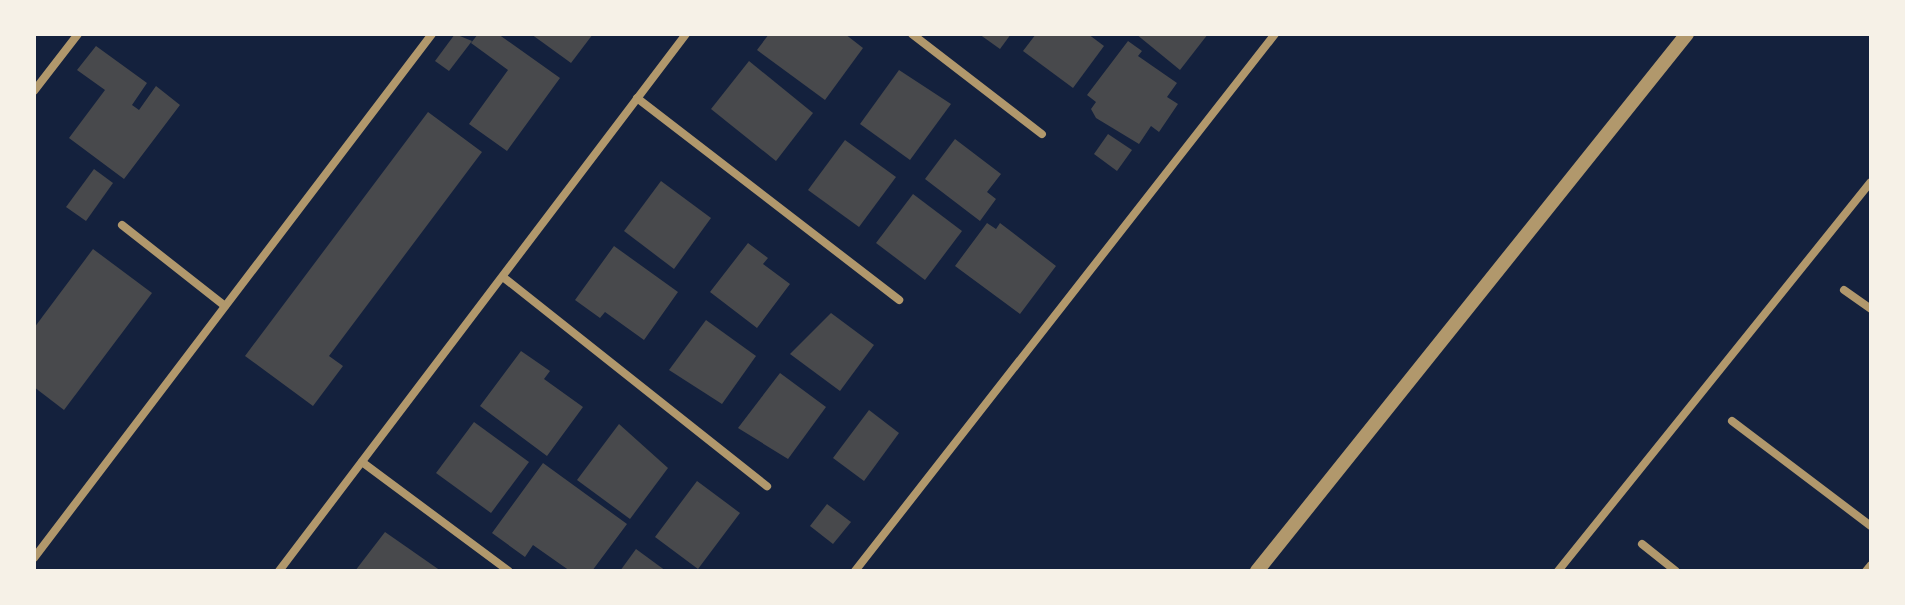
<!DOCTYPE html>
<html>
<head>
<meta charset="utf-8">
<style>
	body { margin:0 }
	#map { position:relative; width:1905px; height:605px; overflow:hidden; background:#14213d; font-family:"Fira Sans Condensed",sans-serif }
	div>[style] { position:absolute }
	.building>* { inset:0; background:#48494c }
	.minor>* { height:8px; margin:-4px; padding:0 4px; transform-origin:4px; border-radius:4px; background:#b1986c }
	.tertiary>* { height:14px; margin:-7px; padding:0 7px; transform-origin:7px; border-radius:7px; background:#b1986c }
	span { translate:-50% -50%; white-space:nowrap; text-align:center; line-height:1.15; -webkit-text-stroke:6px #f6f1e7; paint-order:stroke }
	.frame { position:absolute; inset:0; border:36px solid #f6f1e7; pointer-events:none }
</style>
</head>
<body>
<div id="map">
	<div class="building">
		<div style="clip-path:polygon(455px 34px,472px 41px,449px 71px,435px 61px)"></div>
		<div style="clip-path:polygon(478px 34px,498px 34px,560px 78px,507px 151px,469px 124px,508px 70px,471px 43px)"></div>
		<div style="clip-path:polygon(531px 34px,593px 34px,571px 63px)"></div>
		<div style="clip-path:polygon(769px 34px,845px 34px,863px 48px,825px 100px,757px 50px)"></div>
		<div style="clip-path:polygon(979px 34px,1011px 34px,1000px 49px)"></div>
		<div style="clip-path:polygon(1036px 34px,1088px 34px,1104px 46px,1073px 88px,1023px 51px)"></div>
		<div style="clip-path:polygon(1136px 34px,1208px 34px,1180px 70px)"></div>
		<div style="clip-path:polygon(1128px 41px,1142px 51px,1138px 56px,1177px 83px,1167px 97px,1178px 104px,1159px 132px,1151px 126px,1139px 144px,1096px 118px,1091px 109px,1096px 102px,1087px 95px)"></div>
		<div style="clip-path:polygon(96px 46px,147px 83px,132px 105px,139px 110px,156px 86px,180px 105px,124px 179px,69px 138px,105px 90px,77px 70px)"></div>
		<div style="clip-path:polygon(749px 61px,813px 113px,776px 161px,711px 109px)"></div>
		<div style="clip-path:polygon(899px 70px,951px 104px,910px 160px,860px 124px)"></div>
		<div style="clip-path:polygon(428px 112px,482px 152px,329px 356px,343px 366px,313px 406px,245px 356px)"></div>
		<div style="clip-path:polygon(1108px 134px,1132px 150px,1117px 171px,1094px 154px)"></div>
		<div style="clip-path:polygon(955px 139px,1001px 174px,987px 192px,996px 199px,980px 221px,925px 179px)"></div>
		<div style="clip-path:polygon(845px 140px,896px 177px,859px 227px,808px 190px)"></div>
		<div style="clip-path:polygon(94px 169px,113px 183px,86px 221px,66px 207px)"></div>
		<div style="clip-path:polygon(661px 181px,711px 218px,674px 269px,624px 231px)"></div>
		<div style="clip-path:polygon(913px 194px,962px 231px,925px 280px,876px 243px)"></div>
		<div style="clip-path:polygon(987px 223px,996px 229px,1000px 223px,1056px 266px,1020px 314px,955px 266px)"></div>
		<div style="clip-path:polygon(748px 243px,768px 258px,763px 264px,790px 284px,757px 328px,710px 292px)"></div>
		<div style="clip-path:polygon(614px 246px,678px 292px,644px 340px,605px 312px,600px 318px,575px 300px)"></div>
		<div style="clip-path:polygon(93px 249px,152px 293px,64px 410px,34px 387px,34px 328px)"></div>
		<div style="clip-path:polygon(831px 313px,874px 345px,840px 391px,790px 354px)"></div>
		<div style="clip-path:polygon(706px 320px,756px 356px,722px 404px,669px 370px)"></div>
		<div style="clip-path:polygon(521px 351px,550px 371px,544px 379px,583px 407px,547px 456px,480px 406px)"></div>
		<div style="clip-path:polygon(780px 373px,826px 407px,788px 459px,738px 428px)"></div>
		<div style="clip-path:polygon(869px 410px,899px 433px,864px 481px,833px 458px)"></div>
		<div style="clip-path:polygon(474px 422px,529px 462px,491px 513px,436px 473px)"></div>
		<div style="clip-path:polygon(619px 424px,668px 468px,630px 519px,577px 480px)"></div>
		<div style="clip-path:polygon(543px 463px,627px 524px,592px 571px,570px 571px,533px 545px,525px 557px,492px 533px)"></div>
		<div style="clip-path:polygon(697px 481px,740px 513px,698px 569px,655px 537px)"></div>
		<div style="clip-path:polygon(827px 504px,851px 522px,833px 544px,810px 526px)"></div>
		<div style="clip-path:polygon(385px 532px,441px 571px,355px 571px)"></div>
		<div style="clip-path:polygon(636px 549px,666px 571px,620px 571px)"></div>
	</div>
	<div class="minor">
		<div style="left:912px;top:34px;width:164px;rotate:37.6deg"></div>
		<div style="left:34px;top:91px;width:72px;rotate:-52.3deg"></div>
		<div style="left:637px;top:98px;width:331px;rotate:37.6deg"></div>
		<div style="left:122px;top:225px;width:131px;rotate:38.2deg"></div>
		<div style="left:503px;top:277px;width:337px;rotate:38.4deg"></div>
		<div style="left:1844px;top:290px;width:33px;rotate:35deg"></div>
		<div style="left:1732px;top:421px;width:174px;rotate:37.1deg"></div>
		<div style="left:362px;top:462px;width:183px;rotate:36.6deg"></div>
		<div style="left:1642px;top:544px;width:43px;rotate:38.5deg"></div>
		<div style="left:34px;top:558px;width:658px;rotate:-52.78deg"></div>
		<div style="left:279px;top:571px;width:674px;rotate:-52.84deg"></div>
		<div style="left:855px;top:571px;width:682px;rotate:-51.97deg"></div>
		<div style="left:1558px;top:571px;width:499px;rotate:-51.2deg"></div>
		<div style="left:1866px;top:571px;width:8px;rotate:-50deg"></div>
	</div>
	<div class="tertiary">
		<div style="left:1257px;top:571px;width:688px;rotate:-51.31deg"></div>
	</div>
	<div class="frame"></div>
</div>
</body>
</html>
